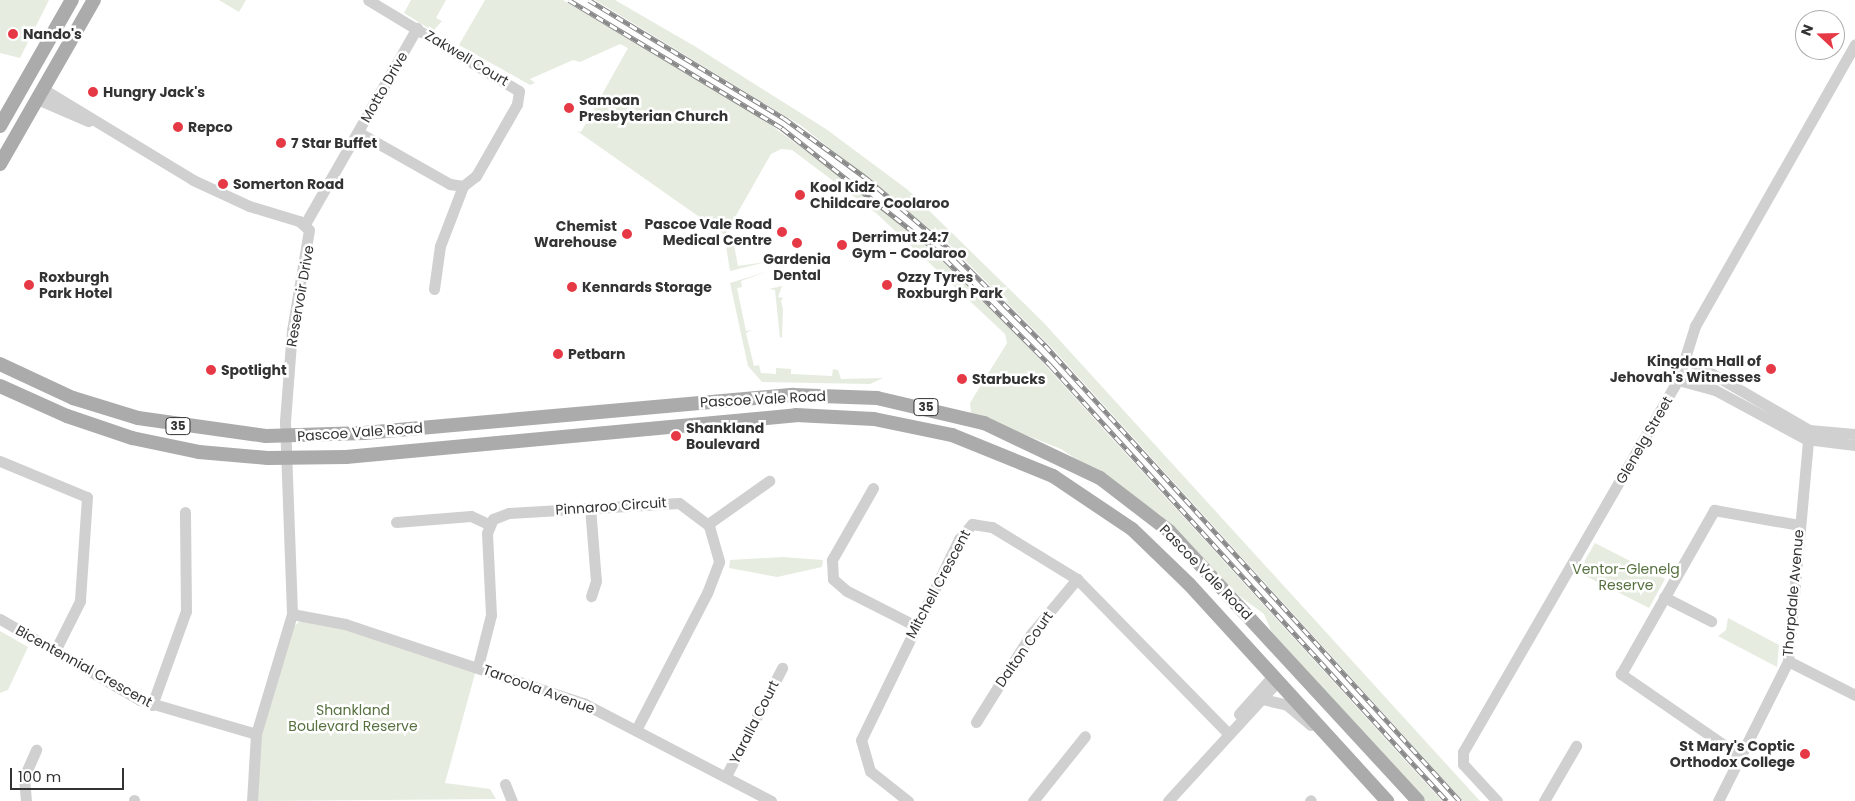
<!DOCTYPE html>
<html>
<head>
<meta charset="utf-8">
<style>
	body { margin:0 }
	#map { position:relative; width:1855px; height:801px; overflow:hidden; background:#fff; font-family:Poppins,sans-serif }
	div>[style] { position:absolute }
	.green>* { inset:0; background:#e6ecdf }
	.minor>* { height:11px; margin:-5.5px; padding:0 5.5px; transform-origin:5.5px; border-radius:5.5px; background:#d0d0d0 }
	.major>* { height:14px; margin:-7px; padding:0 7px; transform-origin:7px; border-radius:7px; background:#ababab }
	.rail>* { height:4.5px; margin-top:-2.25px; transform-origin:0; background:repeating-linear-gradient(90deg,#fff 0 8px,#888 0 16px); box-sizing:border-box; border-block:1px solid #888 }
	.dots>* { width:14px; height:14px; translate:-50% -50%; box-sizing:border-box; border:2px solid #fff; border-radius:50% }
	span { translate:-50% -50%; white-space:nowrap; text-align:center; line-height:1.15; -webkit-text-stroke:5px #fff; paint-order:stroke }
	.shield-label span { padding:1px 4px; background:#fff; border:1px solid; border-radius:4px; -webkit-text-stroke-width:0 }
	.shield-label { font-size:12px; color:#333; font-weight:700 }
	.poi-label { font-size:14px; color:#333; font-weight:700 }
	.left { translate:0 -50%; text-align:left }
	.right { translate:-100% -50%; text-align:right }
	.street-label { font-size:14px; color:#333 }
	.park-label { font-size:14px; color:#56703f }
	.north { position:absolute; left:1795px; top:10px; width:50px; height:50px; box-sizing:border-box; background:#fff; border:1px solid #adadad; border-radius:50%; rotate:291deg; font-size:14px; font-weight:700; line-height:20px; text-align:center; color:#333 }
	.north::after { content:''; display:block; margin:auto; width:18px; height:22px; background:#e63946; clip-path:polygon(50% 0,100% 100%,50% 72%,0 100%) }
	.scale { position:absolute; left:10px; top:768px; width:114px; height:22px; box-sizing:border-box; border:2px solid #333; border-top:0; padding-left:6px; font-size:15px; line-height:18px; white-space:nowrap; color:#333; -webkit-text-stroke:4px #fff; paint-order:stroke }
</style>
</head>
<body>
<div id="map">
	<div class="green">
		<div style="clip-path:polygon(0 0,49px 0,20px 58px,0 53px)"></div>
		<div style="clip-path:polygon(219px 0,246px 0,239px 12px)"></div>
		<div style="clip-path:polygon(411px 0,446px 0,436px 18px,442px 21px,433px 31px,404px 13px)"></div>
		<div style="clip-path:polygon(485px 0,563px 0,756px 114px,879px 205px,963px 279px,1046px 366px,1442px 801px,1426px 801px,1272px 633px,1264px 614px,1238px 595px,1159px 514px,1061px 449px,971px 413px,970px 403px,1007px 343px,1005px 334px,876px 213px,792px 150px,781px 149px,771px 154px,725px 235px,577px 131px,581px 132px,628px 48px,620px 44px,580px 62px,573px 60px,530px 79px,535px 83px,530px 85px,459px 45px)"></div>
		<div style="clip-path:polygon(595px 0,615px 0,696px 47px,826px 129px,908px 190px,1043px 322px,1480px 801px,1463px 801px,1052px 348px,951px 246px,803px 127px)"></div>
		<div style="clip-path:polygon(733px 240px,738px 266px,766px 262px,730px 271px,726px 246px)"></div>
		<div style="clip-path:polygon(766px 272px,741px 281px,742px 287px,737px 288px,746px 331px,752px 330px,746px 333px,754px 366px,759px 365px,761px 373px,776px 374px,776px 368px,791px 369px,791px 374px,832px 376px,833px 369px,838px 370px,841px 379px,883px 378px,870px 384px,762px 382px,748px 366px,730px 283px)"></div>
		<div style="clip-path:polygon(782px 286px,778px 297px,783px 298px,781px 301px,783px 309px,782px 337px,780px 338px,775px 290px,769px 289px)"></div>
		<div style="clip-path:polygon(1595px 543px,1665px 579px,1649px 608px,1578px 572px)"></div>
		<div style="clip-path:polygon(782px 557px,823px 560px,822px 567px,777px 577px,729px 568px,730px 560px)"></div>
		<div style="clip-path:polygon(1728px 618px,1779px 645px,1777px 667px,1718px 636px,1726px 630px)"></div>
		<div style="clip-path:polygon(303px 619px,345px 627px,476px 670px,445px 783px,490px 789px,496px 799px,258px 801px,259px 744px,294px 626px)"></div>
		<div style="clip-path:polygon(0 631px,28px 647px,8px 690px,0 693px)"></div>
	</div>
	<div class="minor">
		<div style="left:43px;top:89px;width:175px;rotate:31.2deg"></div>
		<div style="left:193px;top:180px;width:62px;rotate:24.9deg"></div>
		<div style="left:249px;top:206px;width:52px;rotate:16.7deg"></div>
		<div style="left:299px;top:221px;width:13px;rotate:42deg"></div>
		<div style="left:309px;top:230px;width:101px;rotate:99.6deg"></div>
		<div style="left:292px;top:330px;width:92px;rotate:94.4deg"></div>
		<div style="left:285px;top:422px;width:192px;rotate:87.9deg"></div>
		<div style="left:292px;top:614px;width:125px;rotate:106.7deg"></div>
		<div style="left:256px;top:734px;width:67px;rotate:93.4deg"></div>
		<div style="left:37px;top:99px;width:56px;rotate:23.3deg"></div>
		<div style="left:358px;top:132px;width:106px;rotate:29.5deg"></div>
		<div style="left:450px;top:184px;width:13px;rotate:9deg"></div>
		<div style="left:463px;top:186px;width:16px;rotate:-38deg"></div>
		<div style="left:476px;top:176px;width:83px;rotate:-60.3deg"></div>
		<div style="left:517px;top:104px;width:13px;rotate:-81deg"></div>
		<div style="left:519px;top:91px;width:176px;rotate:-148.9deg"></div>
		<div style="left:305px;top:224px;width:226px;rotate:-60.3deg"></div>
		<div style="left:434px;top:289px;width:43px;rotate:-82.1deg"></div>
		<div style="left:440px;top:246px;width:64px;rotate:-69deg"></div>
		<div style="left:1685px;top:358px;width:143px;rotate:30.1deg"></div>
		<div style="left:1809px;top:430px;width:46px;rotate:5deg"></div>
		<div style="left:1678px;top:380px;width:38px;rotate:15deg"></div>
		<div style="left:1715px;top:390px;width:103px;rotate:28.3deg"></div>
		<div style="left:1806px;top:439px;width:49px;rotate:7deg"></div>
		<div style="left:0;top:461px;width:94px;rotate:22.5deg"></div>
		<div style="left:87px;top:497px;width:104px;rotate:93.9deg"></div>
		<div style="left:80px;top:601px;width:56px;rotate:116.6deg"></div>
		<div style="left:873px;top:488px;width:83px;rotate:119.7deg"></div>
		<div style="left:832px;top:560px;width:19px;rotate:87deg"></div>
		<div style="left:833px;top:579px;width:18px;rotate:41deg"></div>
		<div style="left:847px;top:591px;width:77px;rotate:26.9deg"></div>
		<div style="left:590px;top:507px;width:74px;rotate:85.4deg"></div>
		<div style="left:596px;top:581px;width:16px;rotate:108deg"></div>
		<div style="left:396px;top:522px;width:75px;rotate:-4.6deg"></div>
		<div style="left:471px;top:516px;width:19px;rotate:25deg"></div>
		<div style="left:708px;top:524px;width:75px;rotate:-35.2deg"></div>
		<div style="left:1664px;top:597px;width:53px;rotate:27.1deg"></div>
		<div style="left:292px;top:614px;width:54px;rotate:10.7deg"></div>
		<div style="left:345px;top:624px;width:251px;rotate:18.4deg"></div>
		<div style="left:583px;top:703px;width:212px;rotate:27.5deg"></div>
		<div style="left:0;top:619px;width:162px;rotate:30.1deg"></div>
		<div style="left:140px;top:700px;width:121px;rotate:16.3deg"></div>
		<div style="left:1788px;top:661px;width:75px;rotate:26.9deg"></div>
		<div style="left:478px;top:666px;width:53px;rotate:-75.7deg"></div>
		<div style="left:491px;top:615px;width:82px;rotate:-92.8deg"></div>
		<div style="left:487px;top:533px;width:15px;rotate:-67deg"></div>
		<div style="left:493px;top:519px;width:17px;rotate:-21deg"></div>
		<div style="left:509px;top:513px;width:170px;rotate:-3.4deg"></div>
		<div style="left:679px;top:503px;width:38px;rotate:37deg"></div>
		<div style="left:709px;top:526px;width:37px;rotate:74deg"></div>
		<div style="left:719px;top:562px;width:33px;rotate:111deg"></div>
		<div style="left:707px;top:593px;width:154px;rotate:117.4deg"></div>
		<div style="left:1262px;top:699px;width:26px;rotate:13deg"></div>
		<div style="left:1287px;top:705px;width:31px;rotate:40deg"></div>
		<div style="left:152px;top:705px;width:100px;rotate:-70.1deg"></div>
		<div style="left:186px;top:611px;width:99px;rotate:-90.6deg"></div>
		<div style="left:1239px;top:714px;width:51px;rotate:-48.2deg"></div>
		<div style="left:976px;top:722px;width:104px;rotate:-58deg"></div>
		<div style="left:1031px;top:634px;width:72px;rotate:-50.1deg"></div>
		<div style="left:1740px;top:756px;width:145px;rotate:-145.4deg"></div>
		<div style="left:1621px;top:674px;width:189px;rotate:-60.4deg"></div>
		<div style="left:1714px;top:510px;width:86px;rotate:10deg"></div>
		<div style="left:726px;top:776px;width:122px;rotate:-62.6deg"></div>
		<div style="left:505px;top:784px;width:18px;rotate:68deg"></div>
		<div style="left:134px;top:800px;width:1px;rotate:90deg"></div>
		<div style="left:26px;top:801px;width:24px;rotate:-95deg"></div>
		<div style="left:24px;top:777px;width:30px;rotate:-66deg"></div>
		<div style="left:908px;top:801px;width:48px;rotate:-141.7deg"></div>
		<div style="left:870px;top:771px;width:32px;rotate:-106deg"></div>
		<div style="left:861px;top:740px;width:224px;rotate:-64deg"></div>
		<div style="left:959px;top:539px;width:20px;rotate:-49deg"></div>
		<div style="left:972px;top:524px;width:20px;rotate:9deg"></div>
		<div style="left:992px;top:527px;width:100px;rotate:31.5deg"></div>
		<div style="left:1077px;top:579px;width:216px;rotate:45.6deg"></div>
		<div style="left:1033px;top:801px;width:83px;rotate:-51.3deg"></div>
		<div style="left:1168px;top:801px;width:163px;rotate:-47.5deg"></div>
		<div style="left:1310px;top:801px;width:1px;rotate:-45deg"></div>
		<div style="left:1497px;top:801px;width:50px;rotate:-132.6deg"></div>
		<div style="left:1463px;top:764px;width:12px;rotate:-90deg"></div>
		<div style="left:1463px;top:752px;width:430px;rotate:-60deg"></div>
		<div style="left:1678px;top:380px;width:57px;rotate:-72.5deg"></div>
		<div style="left:1695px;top:326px;width:324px;rotate:-60.4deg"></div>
		<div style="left:1544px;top:801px;width:64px;rotate:-59.8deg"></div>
		<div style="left:1718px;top:801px;width:157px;rotate:-63.4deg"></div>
		<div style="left:1788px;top:661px;width:232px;rotate:-84.8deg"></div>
	</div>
	<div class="major">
		<div style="left:0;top:126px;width:145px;rotate:-60.3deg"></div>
		<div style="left:0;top:164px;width:189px;rotate:-60.2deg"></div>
		<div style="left:0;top:364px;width:81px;rotate:25deg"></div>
		<div style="left:73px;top:398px;width:68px;rotate:17.1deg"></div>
		<div style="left:138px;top:418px;width:129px;rotate:8deg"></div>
		<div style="left:266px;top:436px;width:98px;rotate:-1.8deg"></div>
		<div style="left:364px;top:433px;width:431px;rotate:-5.1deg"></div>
		<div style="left:793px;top:395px;width:84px;rotate:2deg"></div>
		<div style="left:877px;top:398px;width:110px;rotate:13.2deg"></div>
		<div style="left:984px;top:423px;width:128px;rotate:25.4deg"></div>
		<div style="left:1100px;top:478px;width:87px;rotate:37.5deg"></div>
		<div style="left:1169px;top:531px;width:367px;rotate:47.3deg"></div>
		<div style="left:0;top:386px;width:73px;rotate:24.1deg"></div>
		<div style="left:67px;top:416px;width:69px;rotate:18.7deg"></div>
		<div style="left:132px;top:438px;width:68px;rotate:11.8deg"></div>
		<div style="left:199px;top:452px;width:69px;rotate:5deg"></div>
		<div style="left:268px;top:458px;width:78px;rotate:-0.7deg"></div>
		<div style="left:346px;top:457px;width:452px;rotate:-5.3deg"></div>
		<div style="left:796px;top:415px;width:78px;rotate:2.9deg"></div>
		<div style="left:874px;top:419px;width:80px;rotate:11.6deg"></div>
		<div style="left:952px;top:435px;width:109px;rotate:22.1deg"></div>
		<div style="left:1053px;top:476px;width:95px;rotate:33.9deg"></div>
		<div style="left:1132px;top:529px;width:79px;rotate:44deg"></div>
		<div style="left:1189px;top:584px;width:294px;rotate:47.6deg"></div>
	</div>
	<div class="rail">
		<div style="left:569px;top:0;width:249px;rotate:31deg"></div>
		<div style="left:782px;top:128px;width:194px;rotate:38.3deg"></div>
		<div style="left:934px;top:248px;width:166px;rotate:45.2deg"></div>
		<div style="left:1051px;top:366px;width:588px;rotate:47.69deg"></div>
		<div style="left:589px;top:0;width:228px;rotate:31.2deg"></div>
		<div style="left:784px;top:118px;width:100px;rotate:36.1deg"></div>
		<div style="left:865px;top:177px;width:108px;rotate:40.5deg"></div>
		<div style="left:947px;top:247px;width:139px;rotate:45deg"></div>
		<div style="left:1045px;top:345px;width:617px;rotate:47.7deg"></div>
	</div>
	<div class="dots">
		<div style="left:13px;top:34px;background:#e63946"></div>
		<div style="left:93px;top:92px;background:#e63946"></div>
		<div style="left:569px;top:108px;background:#e63946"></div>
		<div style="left:178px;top:127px;background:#e63946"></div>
		<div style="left:281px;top:143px;background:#e63946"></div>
		<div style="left:223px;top:184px;background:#e63946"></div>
		<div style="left:800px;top:195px;background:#e63946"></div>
		<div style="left:782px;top:232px;background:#e63946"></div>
		<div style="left:627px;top:234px;background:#e63946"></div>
		<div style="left:797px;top:243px;background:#e63946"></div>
		<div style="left:842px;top:245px;background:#e63946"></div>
		<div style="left:29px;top:285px;background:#e63946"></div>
		<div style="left:887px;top:285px;background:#e63946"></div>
		<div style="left:572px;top:287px;background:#e63946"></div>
		<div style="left:558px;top:354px;background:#e63946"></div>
		<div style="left:1771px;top:369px;background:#e63946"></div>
		<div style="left:211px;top:370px;background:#e63946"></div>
		<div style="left:962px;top:379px;background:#e63946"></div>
		<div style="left:676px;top:436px;background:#e63946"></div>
		<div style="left:1805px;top:754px;background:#e63946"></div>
	</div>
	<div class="shield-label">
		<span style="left:926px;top:407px">35</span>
		<span style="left:178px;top:426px">35</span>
	</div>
	<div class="poi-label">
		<span class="left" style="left:23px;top:34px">Nando's</span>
		<span class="left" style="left:103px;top:92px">Hungry Jack's</span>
		<span class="left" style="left:579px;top:108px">Samoan<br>Presbyterian Church</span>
		<span class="left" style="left:188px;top:127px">Repco</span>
		<span class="left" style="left:291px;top:143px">7 Star Buffet</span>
		<span class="left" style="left:233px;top:184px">Somerton Road</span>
		<span class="left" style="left:810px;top:195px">Kool Kidz<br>Childcare Coolaroo</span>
		<span class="right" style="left:772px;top:232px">Pascoe Vale Road<br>Medical Centre</span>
		<span class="right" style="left:617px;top:234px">Chemist<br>Warehouse</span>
		<span class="left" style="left:852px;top:245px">Derrimut 24:7<br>Gym - Coolaroo</span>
		<span style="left:797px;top:267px">Gardenia<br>Dental</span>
		<span class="left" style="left:39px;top:285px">Roxburgh<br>Park Hotel</span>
		<span class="left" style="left:897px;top:285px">Ozzy Tyres<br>Roxburgh Park</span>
		<span class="left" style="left:582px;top:287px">Kennards Storage</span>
		<span class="left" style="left:568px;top:354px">Petbarn</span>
		<span class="right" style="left:1761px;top:369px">Kingdom Hall of<br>Jehovah's Witnesses</span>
		<span class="left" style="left:221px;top:370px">Spotlight</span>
		<span class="left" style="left:972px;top:379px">Starbucks</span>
		<span class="left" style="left:686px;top:436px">Shankland<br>Boulevard</span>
		<span class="right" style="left:1795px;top:754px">St Mary's Coptic<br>Orthodox College</span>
	</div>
	<div class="street-label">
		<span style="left:467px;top:58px;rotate:31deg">Zakwell Court</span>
		<span style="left:384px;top:87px;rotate:-60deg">Motto Drive</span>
		<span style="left:300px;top:296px;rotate:-80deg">Reservoir Drive</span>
		<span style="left:763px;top:399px;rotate:-3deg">Pascoe Vale Road</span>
		<span style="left:360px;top:432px;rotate:-4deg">Pascoe Vale Road</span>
		<span style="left:1644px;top:440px;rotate:-60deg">Glenelg Street</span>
		<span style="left:611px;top:506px;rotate:-4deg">Pinnaroo Circuit</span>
		<span style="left:1206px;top:572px;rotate:46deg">Pascoe Vale Road</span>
		<span style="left:938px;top:584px;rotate:-62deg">Mitchell Crescent</span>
		<span style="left:1793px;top:593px;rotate:-85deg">Thorpdale Avenue</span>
		<span style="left:1024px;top:649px;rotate:-55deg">Dalton Court</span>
		<span style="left:84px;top:666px;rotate:29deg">Bicentennial Crescent</span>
		<span style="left:539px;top:689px;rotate:20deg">Tarcoola Avenue</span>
		<span style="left:754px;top:722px;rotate:-63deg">Yaralla Court</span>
	</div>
	<div class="park-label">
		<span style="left:1626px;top:577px">Ventor-Glenelg<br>Reserve</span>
		<span style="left:353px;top:718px">Shankland<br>Boulevard Reserve</span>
	</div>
	<div class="north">N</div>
	<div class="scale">100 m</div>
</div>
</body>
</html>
